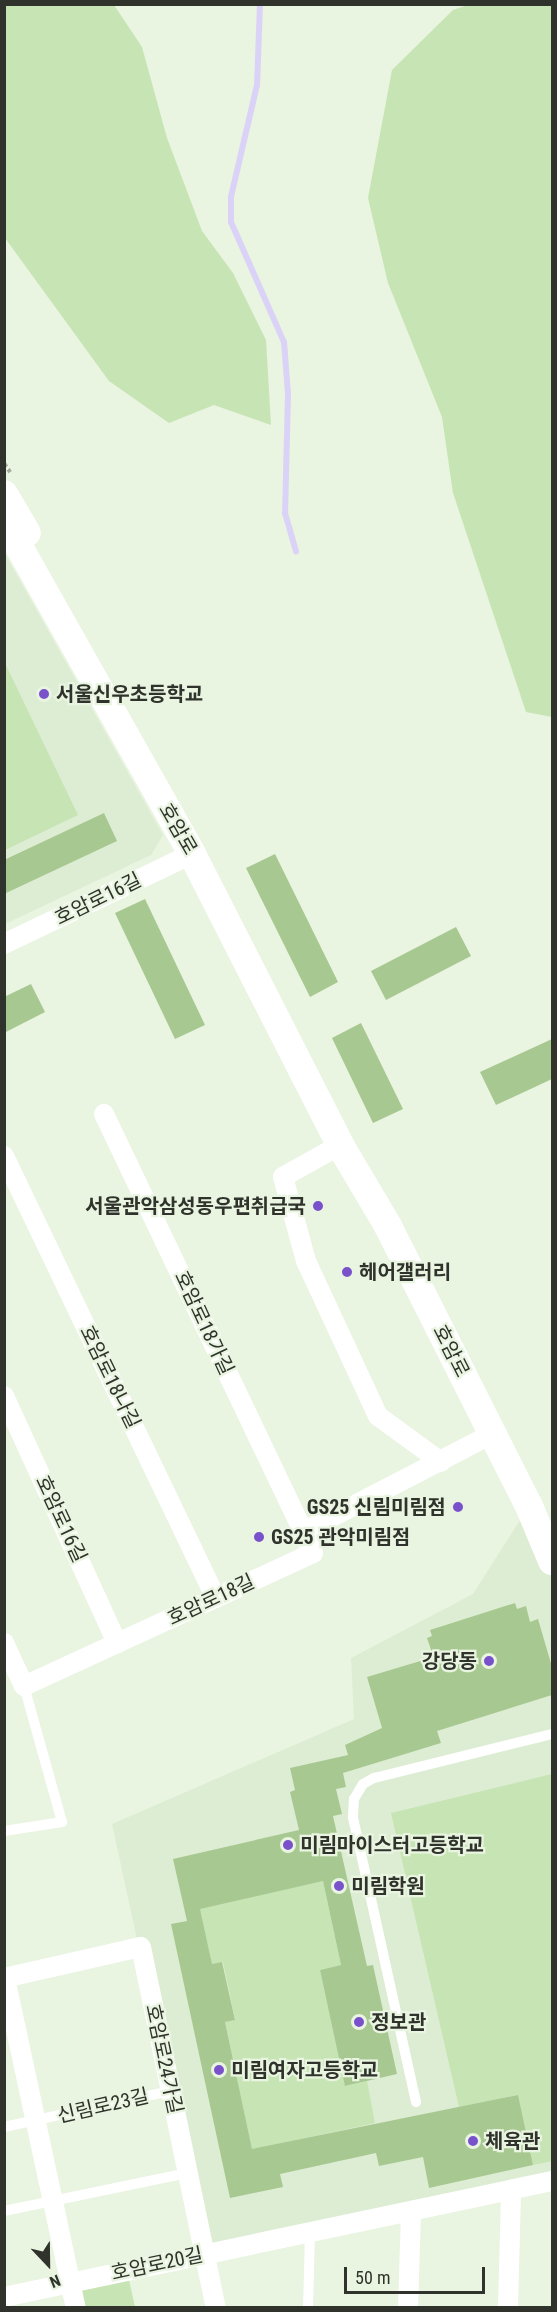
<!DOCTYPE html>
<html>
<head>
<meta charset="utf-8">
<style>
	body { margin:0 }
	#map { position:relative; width:557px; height:2312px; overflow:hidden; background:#e9f4e1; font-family:"Roboto Condensed","Noto Sans KR",sans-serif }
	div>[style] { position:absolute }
	.built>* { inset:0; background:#ddedd3 }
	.green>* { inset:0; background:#c7e4b4 }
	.stream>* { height:6px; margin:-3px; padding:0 3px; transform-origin:3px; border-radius:3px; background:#dad3f7 }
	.building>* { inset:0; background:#a8c891 }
	.path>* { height:4px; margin-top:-2px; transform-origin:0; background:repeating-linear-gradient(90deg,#a4ac9d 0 4.5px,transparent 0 7.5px) }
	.lane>* { height:10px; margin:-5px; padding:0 5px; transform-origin:5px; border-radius:5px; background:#fff }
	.street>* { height:20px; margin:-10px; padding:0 10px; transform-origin:10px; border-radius:10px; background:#fff }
	.secondary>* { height:28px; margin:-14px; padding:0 14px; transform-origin:14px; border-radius:14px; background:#fff }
	.dots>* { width:16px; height:16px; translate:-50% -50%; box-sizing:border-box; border:3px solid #e9f4e1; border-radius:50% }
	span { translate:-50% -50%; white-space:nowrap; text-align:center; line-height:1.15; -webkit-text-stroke:4.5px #e9f4e1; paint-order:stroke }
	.poi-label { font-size:20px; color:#2f332c; font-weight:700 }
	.left { translate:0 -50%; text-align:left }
	.right { translate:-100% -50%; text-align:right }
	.street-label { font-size:20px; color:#2f332c }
	.frame { position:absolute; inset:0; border:6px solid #2f332c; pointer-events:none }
	.north { position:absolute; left:18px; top:2234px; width:60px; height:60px; -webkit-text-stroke:4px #e9f4e1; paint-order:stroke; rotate:158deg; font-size:16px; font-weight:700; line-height:24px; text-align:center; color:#2f332c }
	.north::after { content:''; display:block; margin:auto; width:21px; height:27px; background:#2f332c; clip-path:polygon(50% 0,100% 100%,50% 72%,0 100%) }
	.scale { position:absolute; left:344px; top:2267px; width:141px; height:27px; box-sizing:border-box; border:3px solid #2f332c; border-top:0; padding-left:8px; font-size:18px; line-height:21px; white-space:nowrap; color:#2f332c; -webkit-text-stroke:4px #e9f4e1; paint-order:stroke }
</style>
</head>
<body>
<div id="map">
	<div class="built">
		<div style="clip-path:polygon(4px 552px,163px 835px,151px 855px,5px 924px)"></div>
		<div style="clip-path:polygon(529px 1506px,552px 1561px,552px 2181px,205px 2254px,112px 1824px,354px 1719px,351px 1658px,473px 1594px)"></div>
	</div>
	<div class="green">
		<div style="clip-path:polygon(4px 5px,114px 5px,142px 47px,167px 138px,202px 231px,233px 273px,266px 340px,271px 425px,214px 405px,169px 423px,109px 381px,5px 238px)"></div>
		<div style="clip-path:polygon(468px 5px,552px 5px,552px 717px,526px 712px,453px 493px,442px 417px,388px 283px,368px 198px,392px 70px,453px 10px)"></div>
		<div style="clip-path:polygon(5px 663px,78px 815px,5px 850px,4px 850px)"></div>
		<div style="clip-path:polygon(552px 1774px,552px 2161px,533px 2165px,517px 2095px,459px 2107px,391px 1813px)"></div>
		<div style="clip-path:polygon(323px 1881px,341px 1965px,320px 1970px,346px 2086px,367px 2081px,375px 2123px,273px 2145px,254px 2159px,225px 2022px,235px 2019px,223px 1962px,212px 1964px,199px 1906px)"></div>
		<div style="clip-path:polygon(127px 2271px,135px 2307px,76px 2307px,71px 2283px)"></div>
	</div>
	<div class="stream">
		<div style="left:260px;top:4px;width:81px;rotate:92.1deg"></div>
		<div style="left:257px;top:85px;width:115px;rotate:103.1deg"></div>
		<div style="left:231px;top:197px;width:25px;rotate:90deg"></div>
		<div style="left:231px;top:222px;width:131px;rotate:66.2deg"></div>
		<div style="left:284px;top:342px;width:52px;rotate:85.6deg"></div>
		<div style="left:288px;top:394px;width:119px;rotate:91.4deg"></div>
		<div style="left:285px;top:513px;width:40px;rotate:74deg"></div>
	</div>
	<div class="building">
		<div style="clip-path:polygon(104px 813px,117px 841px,4px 894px,4px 860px)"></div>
		<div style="clip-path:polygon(275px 854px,338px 982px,310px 997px,246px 868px)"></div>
		<div style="clip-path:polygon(145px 899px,205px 1025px,175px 1039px,115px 913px)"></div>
		<div style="clip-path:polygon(456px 927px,471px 956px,386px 1000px,371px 971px)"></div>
		<div style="clip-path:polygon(31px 984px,45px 1012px,4px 1033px,4px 997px)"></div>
		<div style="clip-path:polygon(361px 1023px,403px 1109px,373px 1123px,332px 1038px)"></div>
		<div style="clip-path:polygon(552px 1039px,552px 1079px,496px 1105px,480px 1072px)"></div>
		<div style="clip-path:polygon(515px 1603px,517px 1609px,526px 1606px,530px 1622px,538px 1619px,552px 1667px,552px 1695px,437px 1731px,441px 1743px,343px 1773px,346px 1787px,336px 1789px,342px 1814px,333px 1816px,367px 1966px,373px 1965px,397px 2074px,345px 2086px,320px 1970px,341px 1965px,323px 1881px,200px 1909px,212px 1964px,222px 1962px,235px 2020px,225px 2022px,252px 2149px,518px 2095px,533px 2165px,429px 2188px,423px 2157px,379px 2166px,376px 2153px,280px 2174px,283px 2187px,230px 2198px,171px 1924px,187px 1921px,173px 1859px,299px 1830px,290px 1792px,295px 1790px,290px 1768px,348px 1755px,345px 1745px,382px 1728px,367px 1677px,427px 1659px,426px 1655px,432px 1653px,427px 1638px,432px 1636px,430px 1630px)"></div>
	</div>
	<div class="path">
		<div style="left:4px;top:463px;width:11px;rotate:56deg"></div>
	</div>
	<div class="lane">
		<div style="left:4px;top:1831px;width:59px;rotate:-8.8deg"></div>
		<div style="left:62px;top:1822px;width:141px;rotate:-105.6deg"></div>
		<div style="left:416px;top:2102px;width:292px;rotate:-102.5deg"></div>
		<div style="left:353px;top:1817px;width:18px;rotate:-87deg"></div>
		<div style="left:354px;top:1799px;width:17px;rotate:-59deg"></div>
		<div style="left:363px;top:1784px;width:13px;rotate:-29deg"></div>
		<div style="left:374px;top:1778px;width:183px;rotate:-13.9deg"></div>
		<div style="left:4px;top:2127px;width:171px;rotate:-12.2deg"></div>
		<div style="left:4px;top:2211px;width:188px;rotate:-11.7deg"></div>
		<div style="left:308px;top:2308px;width:76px;rotate:-88.5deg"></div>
	</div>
	<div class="street">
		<div style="left:4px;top:944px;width:208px;rotate:-25.6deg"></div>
		<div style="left:104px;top:1114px;width:463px;rotate:64.5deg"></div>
		<div style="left:340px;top:1145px;width:65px;rotate:150.7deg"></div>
		<div style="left:283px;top:1177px;width:87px;rotate:74.7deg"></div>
		<div style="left:306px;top:1261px;width:171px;rotate:65.1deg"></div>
		<div style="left:378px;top:1416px;width:78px;rotate:36.1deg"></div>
		<div style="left:4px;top:1156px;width:490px;rotate:64.4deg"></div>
		<div style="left:4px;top:1396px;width:272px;rotate:65.4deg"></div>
		<div style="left:4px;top:1643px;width:47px;rotate:65.1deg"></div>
		<div style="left:24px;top:1686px;width:318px;rotate:-24.7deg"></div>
		<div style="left:313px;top:1553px;width:23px;rotate:-115deg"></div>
		<div style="left:303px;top:1532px;width:213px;rotate:-27.4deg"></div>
		<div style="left:4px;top:1978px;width:140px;rotate:-12.8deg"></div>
		<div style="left:141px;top:1947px;width:369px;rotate:78.3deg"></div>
		<div style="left:5px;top:1978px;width:338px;rotate:77.9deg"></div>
		<div style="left:4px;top:2297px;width:560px;rotate:-11.95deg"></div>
		<div style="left:408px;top:2308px;width:97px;rotate:-88.2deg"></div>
		<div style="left:508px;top:2308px;width:118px;rotate:-88.5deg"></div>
	</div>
	<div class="secondary">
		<div style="left:4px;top:494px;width:45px;rotate:59.5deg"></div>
		<div style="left:4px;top:520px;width:383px;rotate:60.6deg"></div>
		<div style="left:192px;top:854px;width:326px;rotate:63deg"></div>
		<div style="left:340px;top:1145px;width:94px;rotate:59.3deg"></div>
		<div style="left:388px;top:1226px;width:313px;rotate:63.3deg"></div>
		<div style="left:529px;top:1506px;width:60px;rotate:67.3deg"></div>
	</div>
	<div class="dots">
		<div style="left:44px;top:694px;background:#7952cb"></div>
		<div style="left:318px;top:1206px;background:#7952cb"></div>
		<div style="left:347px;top:1272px;background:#7952cb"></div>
		<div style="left:458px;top:1507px;background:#7952cb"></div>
		<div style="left:259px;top:1537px;background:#7952cb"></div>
		<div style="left:489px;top:1661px;background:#7952cb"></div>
		<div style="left:288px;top:1845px;background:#7952cb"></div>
		<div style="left:339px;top:1886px;background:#7952cb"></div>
		<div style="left:359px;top:2022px;background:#7952cb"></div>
		<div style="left:219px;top:2070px;background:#7952cb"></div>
		<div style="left:473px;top:2141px;background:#7952cb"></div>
	</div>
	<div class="poi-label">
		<span class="left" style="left:56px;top:694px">서울신우초등학교</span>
		<span class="right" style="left:306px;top:1206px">서울관악삼성동우편취급국</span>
		<span class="left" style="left:359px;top:1272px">헤어갤러리</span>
		<span class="right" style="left:446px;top:1507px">GS25 신림미림점</span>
		<span class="left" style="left:271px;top:1537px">GS25 관악미림점</span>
		<span class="right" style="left:477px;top:1661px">강당동</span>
		<span class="left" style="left:300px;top:1845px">미림마이스터고등학교</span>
		<span class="left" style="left:351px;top:1886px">미림학원</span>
		<span class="left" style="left:371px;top:2022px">정보관</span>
		<span class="left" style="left:231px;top:2070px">미림여자고등학교</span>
		<span class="left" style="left:485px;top:2141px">체육관</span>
	</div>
	<div class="street-label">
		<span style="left:178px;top:829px;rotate:60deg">호암로</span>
		<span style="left:98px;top:899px;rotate:-26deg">호암로16길</span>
		<span style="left:204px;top:1323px;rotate:65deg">호암로18가길</span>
		<span style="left:451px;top:1351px;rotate:63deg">호암로</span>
		<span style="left:110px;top:1377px;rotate:64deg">호암로18나길</span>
		<span style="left:61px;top:1519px;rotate:65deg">호암로16길</span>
		<span style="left:211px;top:1600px;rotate:-25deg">호암로18길</span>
		<span style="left:164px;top:2059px;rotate:78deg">호암로24가길</span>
		<span style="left:103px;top:2106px;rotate:-13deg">신림로23길</span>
		<span style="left:157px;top:2264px;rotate:-12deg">호암로20길</span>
	</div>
	<div class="frame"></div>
	<div class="north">N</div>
	<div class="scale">50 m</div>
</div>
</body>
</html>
